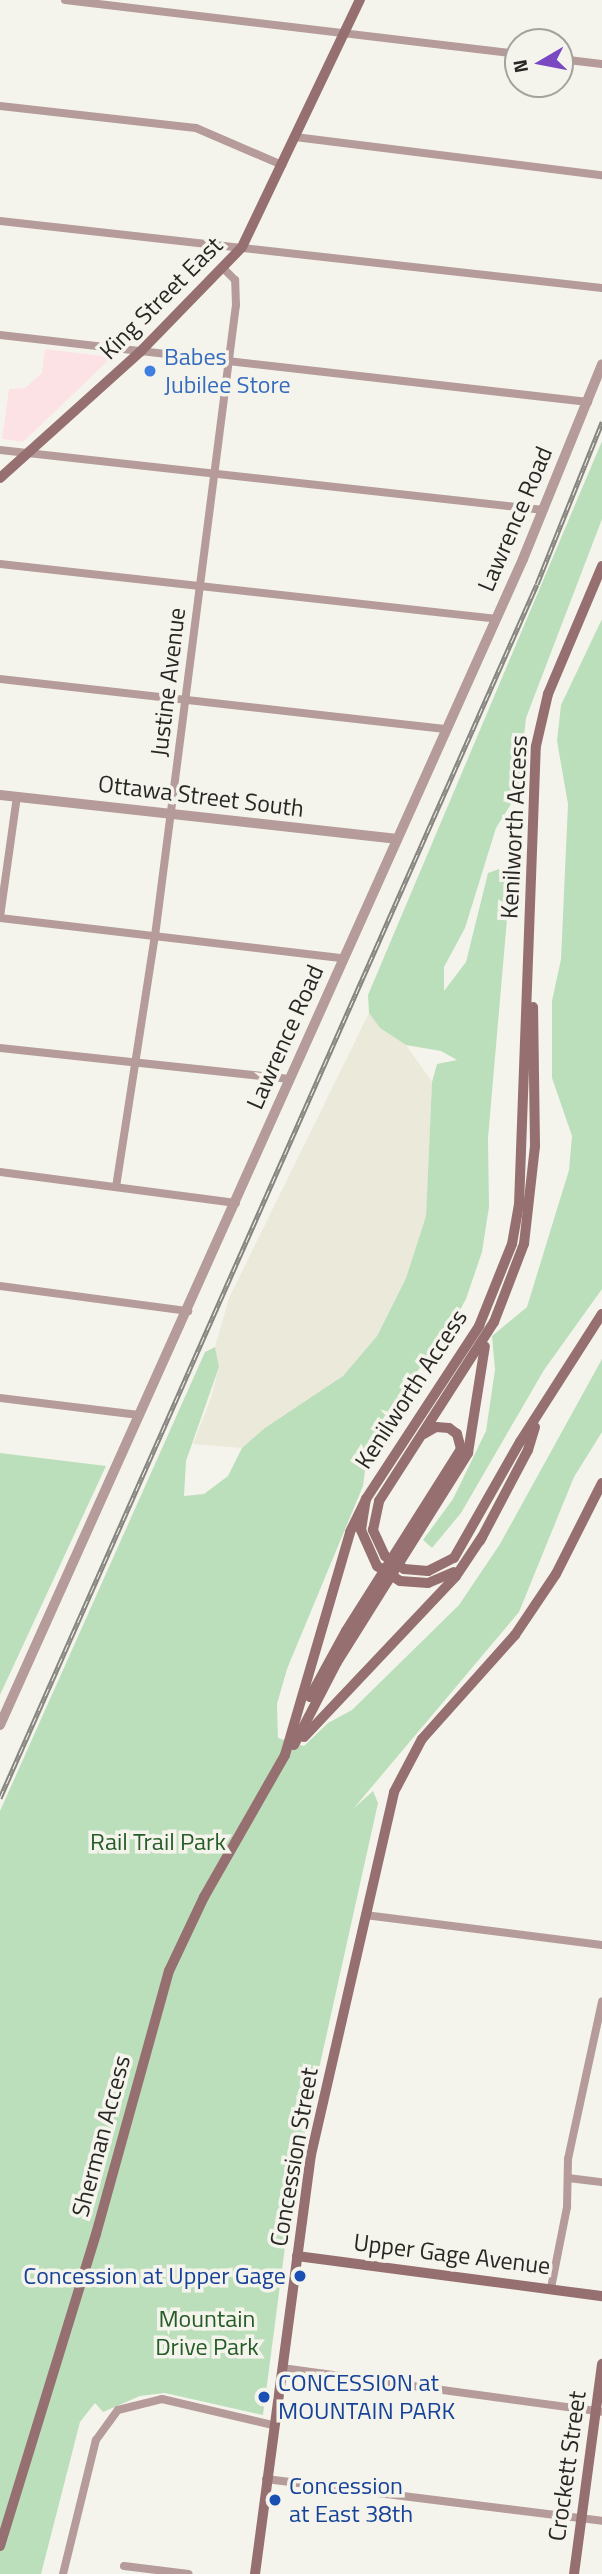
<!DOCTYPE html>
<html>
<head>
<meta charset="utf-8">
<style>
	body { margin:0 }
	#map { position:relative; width:602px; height:2574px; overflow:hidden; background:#f5f4ec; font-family:"Titillium Web",sans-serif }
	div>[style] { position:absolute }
	.commercial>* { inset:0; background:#fde2e5 }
	.built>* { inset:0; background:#ebe9d9 }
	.green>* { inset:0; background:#bcdfbb }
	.minor>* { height:8px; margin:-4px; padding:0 4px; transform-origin:4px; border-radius:4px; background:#b59b9a }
	.tertiary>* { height:10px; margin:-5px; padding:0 5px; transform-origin:5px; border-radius:5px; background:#b59b9a }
	.secondary>* { height:10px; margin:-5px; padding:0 5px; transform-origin:5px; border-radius:5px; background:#967070 }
	.rail>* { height:5px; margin-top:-2.5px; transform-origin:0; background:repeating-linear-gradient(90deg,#f5f4ec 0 8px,#85847e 0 16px); box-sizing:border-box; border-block:2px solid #85847e }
	.secondary-bridge>* { height:10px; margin:-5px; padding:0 5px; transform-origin:5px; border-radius:5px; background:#967070 }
	.dots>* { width:19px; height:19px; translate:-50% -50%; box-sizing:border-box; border:4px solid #f5f4ec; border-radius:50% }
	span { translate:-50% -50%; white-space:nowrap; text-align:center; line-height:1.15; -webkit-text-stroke:7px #f5f4ec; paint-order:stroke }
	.street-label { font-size:24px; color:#282724 }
	.shop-label { font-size:24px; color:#366cbe }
	.left { translate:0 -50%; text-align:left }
	.park-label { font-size:24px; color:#255c28 }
	.transit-label { font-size:24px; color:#164399 }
	.right { translate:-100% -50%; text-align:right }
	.north { position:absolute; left:504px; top:28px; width:70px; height:70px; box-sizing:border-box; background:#f5f4ec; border:2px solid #a3a29c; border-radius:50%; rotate:260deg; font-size:19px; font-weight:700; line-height:28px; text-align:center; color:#282724 }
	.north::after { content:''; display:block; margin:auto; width:24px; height:32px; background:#7a49c1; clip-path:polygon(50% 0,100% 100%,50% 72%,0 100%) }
</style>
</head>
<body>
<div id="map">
	<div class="commercial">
		<div style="clip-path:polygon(45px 349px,112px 357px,23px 442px,2px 439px,9px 389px,25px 388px,42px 373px)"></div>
	</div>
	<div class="built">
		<div style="clip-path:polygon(369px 1013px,380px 1028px,406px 1045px,432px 1082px,426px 1216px,406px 1278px,377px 1336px,343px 1376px,242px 1448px,193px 1444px,211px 1398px,219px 1367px,215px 1347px,229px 1298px)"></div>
	</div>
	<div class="green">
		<div style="clip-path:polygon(602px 441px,602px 519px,526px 718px,518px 793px,496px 828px,465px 928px,444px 967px,444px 991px,466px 962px,488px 873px,499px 869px,511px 873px,488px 1138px,489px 1207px,482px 1252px,466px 1299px,440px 1346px,419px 1369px,367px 1456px,363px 1486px,287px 1669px,277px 1704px,278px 1738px,304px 1746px,328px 1723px,352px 1710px,459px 1605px,500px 1544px,602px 1359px,602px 1432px,574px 1477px,519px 1612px,354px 1808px,373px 1791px,378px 1803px,293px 2186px,263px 2415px,165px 2393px,140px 2396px,103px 2412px,95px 2403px,80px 2422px,41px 2574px,0 2574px,0 1811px,205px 1352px,215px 1347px,219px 1367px,186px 1461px,184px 1496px,204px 1494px,228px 1476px,242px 1448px,265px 1428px,343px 1376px,377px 1336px,406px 1278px,426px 1216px,432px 1082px,437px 1064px,457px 1060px,441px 1051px,406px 1045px,380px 1028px,369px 1013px,368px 995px)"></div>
		<div style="clip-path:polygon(602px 619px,602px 1289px,544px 1370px,461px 1513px,432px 1548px,423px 1540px,453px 1499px,486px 1431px,495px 1370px,492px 1336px,527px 1307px,569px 1170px,572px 1136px,552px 1078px,552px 1001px,561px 959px,568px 804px,557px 741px,561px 705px)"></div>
		<div style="clip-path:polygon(0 1453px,106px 1466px,0 1695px)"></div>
	</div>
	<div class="minor">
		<div style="left:65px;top:0;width:456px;rotate:6.8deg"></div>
		<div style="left:560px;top:59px;width:42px;rotate:6.8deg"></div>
		<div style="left:0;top:106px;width:197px;rotate:6.4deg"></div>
		<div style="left:196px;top:128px;width:94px;rotate:23.3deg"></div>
		<div style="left:295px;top:137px;width:309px;rotate:7.1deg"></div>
		<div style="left:0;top:221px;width:606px;rotate:6.35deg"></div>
		<div style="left:0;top:335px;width:592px;rotate:6.5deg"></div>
		<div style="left:0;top:450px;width:547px;rotate:6.29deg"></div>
		<div style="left:0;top:564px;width:498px;rotate:6.3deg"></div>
		<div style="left:0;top:679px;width:450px;rotate:6.4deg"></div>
		<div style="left:0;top:917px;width:122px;rotate:-82deg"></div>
		<div style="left:0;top:918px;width:345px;rotate:6.7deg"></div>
		<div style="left:0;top:1048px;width:291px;rotate:6.1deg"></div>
		<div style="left:0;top:1172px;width:238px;rotate:7.5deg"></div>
		<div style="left:116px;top:1187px;width:254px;rotate:-81.2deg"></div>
		<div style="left:155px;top:936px;width:636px;rotate:-82.69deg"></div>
		<div style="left:236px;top:305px;width:25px;rotate:-92deg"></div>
		<div style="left:235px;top:280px;width:17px;rotate:-135deg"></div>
		<div style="left:0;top:1286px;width:190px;rotate:7.6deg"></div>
		<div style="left:0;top:1398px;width:140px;rotate:7deg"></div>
		<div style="left:365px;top:1915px;width:239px;rotate:7.2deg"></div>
		<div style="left:568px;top:2178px;width:34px;rotate:7deg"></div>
		<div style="left:551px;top:2288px;width:83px;rotate:-78.8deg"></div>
		<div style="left:567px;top:2207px;width:48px;rotate:-88.8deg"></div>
		<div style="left:568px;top:2159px;width:161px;rotate:-77.8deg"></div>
		<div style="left:282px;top:2368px;width:323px;rotate:7.8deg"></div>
		<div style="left:266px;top:2479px;width:339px;rotate:7.1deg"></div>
		<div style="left:124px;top:2566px;width:65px;rotate:7deg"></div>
		<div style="left:63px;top:2574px;width:138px;rotate:-76.2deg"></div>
		<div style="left:96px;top:2440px;width:37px;rotate:-54deg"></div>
		<div style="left:118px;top:2410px;width:45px;rotate:-14deg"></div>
		<div style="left:162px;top:2399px;width:114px;rotate:13.2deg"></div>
	</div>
	<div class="tertiary">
		<div style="left:0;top:795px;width:398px;rotate:6.3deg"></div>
		<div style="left:0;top:1725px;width:1278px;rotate:-65.84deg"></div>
		<div style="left:523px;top:559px;width:210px;rotate:-67.9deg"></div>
	</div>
	<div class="secondary">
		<div style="left:0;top:478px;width:188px;rotate:-42deg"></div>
		<div style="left:140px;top:352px;width:146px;rotate:-45.8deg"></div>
		<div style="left:242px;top:247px;width:274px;rotate:-64.5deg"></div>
		<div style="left:480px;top:1541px;width:103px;rotate:-62.2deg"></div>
		<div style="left:528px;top:1450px;width:24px;rotate:-73deg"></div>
		<div style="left:385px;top:1556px;width:29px;rotate:-115deg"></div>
		<div style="left:373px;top:1530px;width:30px;rotate:-78deg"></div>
		<div style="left:379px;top:1501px;width:213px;rotate:-57.3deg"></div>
		<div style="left:494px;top:1322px;width:84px;rotate:-69deg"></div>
		<div style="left:524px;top:1244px;width:99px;rotate:-83.6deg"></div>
		<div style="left:535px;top:1146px;width:139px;rotate:-90.8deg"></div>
		<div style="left:377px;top:1566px;width:39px;rotate:-114deg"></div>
		<div style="left:361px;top:1530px;width:31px;rotate:-81deg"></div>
		<div style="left:366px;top:1499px;width:207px;rotate:-56.8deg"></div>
		<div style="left:479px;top:1326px;width:88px;rotate:-68.1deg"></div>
		<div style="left:512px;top:1244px;width:40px;rotate:-80deg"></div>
		<div style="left:519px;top:1205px;width:459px;rotate:-87.9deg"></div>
		<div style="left:536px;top:746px;width:53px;rotate:-77deg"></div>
		<div style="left:548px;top:694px;width:139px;rotate:-67.1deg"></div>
		<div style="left:404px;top:1569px;width:24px;rotate:5deg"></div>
		<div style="left:428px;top:1571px;width:29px;rotate:-27deg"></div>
		<div style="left:454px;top:1558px;width:133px;rotate:-60.4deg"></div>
		<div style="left:520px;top:1442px;width:152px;rotate:-57.4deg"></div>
		<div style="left:400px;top:1581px;width:28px;rotate:4deg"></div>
		<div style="left:428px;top:1583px;width:28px;rotate:-23deg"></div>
		<div style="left:310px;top:1697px;width:75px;rotate:-61.4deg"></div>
		<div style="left:346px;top:1631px;width:215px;rotate:-57.7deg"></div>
		<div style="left:461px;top:1449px;width:16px;rotate:-105deg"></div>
		<div style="left:457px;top:1434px;width:10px;rotate:-143deg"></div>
		<div style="left:449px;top:1428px;width:13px;rotate:-176deg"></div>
		<div style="left:436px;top:1427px;width:14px;rotate:150deg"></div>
		<div style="left:304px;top:1737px;width:221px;rotate:-46.6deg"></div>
		<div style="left:456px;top:1576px;width:47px;rotate:-56.3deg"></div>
		<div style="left:294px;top:1745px;width:93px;rotate:-62.6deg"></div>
		<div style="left:337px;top:1662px;width:247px;rotate:-57.9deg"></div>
		<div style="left:468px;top:1453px;width:108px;rotate:-81deg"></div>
		<div style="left:297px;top:2256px;width:308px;rotate:7.5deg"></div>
		<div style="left:0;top:2546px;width:326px;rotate:-72.9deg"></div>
		<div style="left:96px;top:2234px;width:273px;rotate:-74.5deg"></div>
		<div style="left:169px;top:1971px;width:82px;rotate:-64.7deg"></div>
		<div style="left:204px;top:1897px;width:163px;rotate:-60.3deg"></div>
		<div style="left:285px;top:1755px;width:232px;rotate:-73.7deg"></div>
		<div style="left:350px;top:1532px;width:37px;rotate:-64deg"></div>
		<div style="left:255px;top:2574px;width:423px;rotate:-82.4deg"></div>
		<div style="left:311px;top:2155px;width:372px;rotate:-77.1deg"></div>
		<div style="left:394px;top:1792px;width:60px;rotate:-62.2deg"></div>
		<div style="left:422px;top:1739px;width:140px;rotate:-48.2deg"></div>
		<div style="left:515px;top:1635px;width:73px;rotate:-56.1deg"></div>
		<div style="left:556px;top:1574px;width:102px;rotate:-63.2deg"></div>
		<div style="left:574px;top:2574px;width:212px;rotate:-82.4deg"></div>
	</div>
	<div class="rail">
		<div style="left:0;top:1798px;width:1327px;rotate:-66.14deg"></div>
		<div style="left:537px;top:584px;width:175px;rotate:-68.1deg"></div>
	</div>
	<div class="secondary-bridge">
		<div style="left:385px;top:1556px;width:23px;rotate:34deg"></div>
		<div style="left:377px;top:1566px;width:27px;rotate:33deg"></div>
	</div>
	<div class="dots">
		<div style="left:150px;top:371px;background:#3f7fe0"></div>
		<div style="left:300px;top:2276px;background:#1a4fb4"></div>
		<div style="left:264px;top:2397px;background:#1a4fb4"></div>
		<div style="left:275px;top:2500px;background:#1a4fb4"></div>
	</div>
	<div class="street-label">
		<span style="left:161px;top:298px;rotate:-45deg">King Street East</span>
		<span style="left:515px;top:519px;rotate:-67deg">Lawrence Road</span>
		<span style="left:168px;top:682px;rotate:-83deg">Justine Avenue</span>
		<span style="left:201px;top:796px;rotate:7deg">Ottawa Street South</span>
		<span style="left:514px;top:827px;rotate:-87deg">Kenilworth Access</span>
		<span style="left:285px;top:1037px;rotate:-66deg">Lawrence Road</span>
		<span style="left:411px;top:1389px;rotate:-57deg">Kenilworth Access</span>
		<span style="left:101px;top:2136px;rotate:-75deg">Sherman Access</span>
		<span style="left:294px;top:2157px;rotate:-80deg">Concession Street</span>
		<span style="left:452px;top:2254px;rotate:7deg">Upper Gage Avenue</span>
		<span style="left:567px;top:2466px;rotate:-82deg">Crockett Street</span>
	</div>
	<div class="shop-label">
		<span class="left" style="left:164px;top:371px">Babes<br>Jubilee Store</span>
	</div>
	<div class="park-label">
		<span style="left:158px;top:1842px">Rail Trail Park</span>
		<span style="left:207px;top:2333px">Mountain<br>Drive Park</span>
	</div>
	<div class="transit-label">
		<span class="right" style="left:286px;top:2276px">Concession at Upper Gage</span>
		<span class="left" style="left:278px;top:2397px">CONCESSION at<br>MOUNTAIN PARK</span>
		<span class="left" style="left:289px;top:2500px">Concession<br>at East 38th</span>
	</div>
	<div class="north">N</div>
</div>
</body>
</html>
